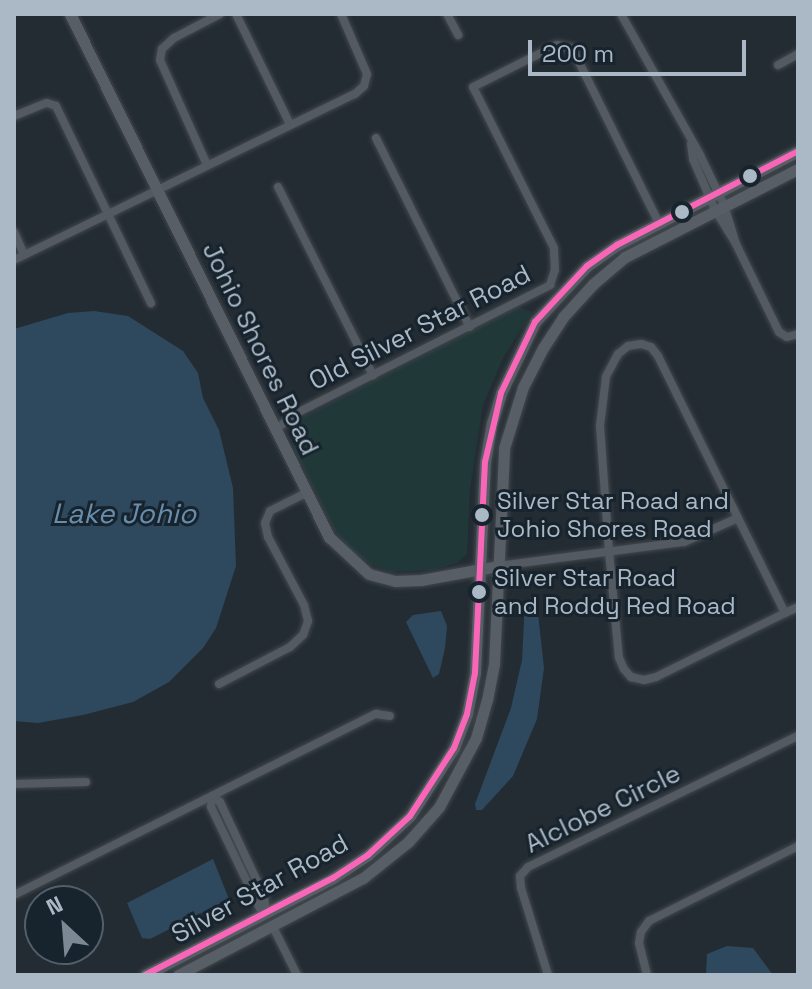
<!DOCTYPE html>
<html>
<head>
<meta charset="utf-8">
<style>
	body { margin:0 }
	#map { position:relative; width:812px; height:989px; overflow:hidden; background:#242c33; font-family:"Space Grotesk",sans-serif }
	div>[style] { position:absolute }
	.green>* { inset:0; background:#213838 }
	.water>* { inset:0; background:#2e485e }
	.roads { filter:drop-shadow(0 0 2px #42484d) drop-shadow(0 0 2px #42484d) }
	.street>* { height:8px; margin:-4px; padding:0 4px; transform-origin:4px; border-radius:4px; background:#535a62 }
	.secondary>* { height:11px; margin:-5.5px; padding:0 5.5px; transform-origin:5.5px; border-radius:5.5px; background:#575e66 }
	.bus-1>* { height:6px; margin:-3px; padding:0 3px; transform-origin:3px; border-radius:3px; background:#fa66b7 }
	.dots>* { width:22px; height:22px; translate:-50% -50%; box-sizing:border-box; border:4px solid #17232d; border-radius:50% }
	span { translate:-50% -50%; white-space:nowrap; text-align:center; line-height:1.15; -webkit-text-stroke:6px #17232d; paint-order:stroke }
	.bus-label { font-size:24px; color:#abb9c6 }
	.left { translate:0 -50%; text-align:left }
	.street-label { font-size:26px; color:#abb9c6 }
	.water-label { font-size:28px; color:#698ead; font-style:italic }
	.frame { position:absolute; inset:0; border:16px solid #abb9c6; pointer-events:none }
	.north { position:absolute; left:24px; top:885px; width:80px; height:80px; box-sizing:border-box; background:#17232d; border:2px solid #525f6a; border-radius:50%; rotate:334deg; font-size:22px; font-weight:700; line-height:32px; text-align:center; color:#abb9c6 }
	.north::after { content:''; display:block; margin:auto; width:28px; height:36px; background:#7c8893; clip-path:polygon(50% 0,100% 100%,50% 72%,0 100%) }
	.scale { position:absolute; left:528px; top:40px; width:218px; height:36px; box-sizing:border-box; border:4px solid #abb9c6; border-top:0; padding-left:10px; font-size:24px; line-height:28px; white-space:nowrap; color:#abb9c6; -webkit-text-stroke:6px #17232d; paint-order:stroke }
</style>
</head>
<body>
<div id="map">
	<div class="green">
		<div style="clip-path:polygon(518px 307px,532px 312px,503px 358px,483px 405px,470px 489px,467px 554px,457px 563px,432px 570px,391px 572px,372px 565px,352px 551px,333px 529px,293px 447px,296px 421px)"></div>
	</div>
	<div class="water">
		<div style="clip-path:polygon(94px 311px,128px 316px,183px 351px,198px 373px,203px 398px,219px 430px,233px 488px,236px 566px,216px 628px,203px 648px,169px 682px,133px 702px,83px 715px,38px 723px,14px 721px,14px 329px,68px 313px)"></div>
		<div style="clip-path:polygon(536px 595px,544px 668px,537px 719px,513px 776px,482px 810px,476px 810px,475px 804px,511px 708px,522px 660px,525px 602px)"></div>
		<div style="clip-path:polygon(441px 611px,447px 626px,445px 648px,439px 674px,433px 678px,406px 622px,413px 615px)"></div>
		<div style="clip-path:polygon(213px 859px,229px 899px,150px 939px,142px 938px,127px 903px)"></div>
		<div style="clip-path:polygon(727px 946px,753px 948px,773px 975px,706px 975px,707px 954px)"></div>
	</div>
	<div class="roads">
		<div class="street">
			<div style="left:236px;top:14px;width:123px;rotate:63.9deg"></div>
			<div style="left:447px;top:14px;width:24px;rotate:62deg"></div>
			<div style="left:621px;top:14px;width:162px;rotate:60.7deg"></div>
			<div style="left:700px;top:155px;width:55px;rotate:64.4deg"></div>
			<div style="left:724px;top:205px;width:41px;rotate:72.9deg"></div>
			<div style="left:736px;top:244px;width:98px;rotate:64deg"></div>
			<div style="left:779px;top:332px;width:9px;rotate:32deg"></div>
			<div style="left:787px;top:337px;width:11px;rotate:-15deg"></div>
			<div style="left:778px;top:65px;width:23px;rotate:-29deg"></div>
			<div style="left:14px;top:116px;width:35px;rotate:-22deg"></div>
			<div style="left:47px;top:103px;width:9px;rotate:18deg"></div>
			<div style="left:56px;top:106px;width:219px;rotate:64.3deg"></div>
			<div style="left:376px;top:138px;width:211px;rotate:63.6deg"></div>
			<div style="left:691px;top:144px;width:15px;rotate:82deg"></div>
			<div style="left:693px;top:159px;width:56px;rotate:66.7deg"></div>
			<div style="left:715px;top:210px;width:39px;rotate:58deg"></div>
			<div style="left:207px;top:165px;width:115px;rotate:-114.1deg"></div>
			<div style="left:160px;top:60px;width:11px;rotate:-80deg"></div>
			<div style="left:162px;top:49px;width:16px;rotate:-43deg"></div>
			<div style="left:174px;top:38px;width:52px;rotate:-27.6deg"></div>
			<div style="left:278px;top:187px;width:211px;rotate:63.2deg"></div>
			<div style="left:14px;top:232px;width:24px;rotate:66deg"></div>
			<div style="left:14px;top:260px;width:379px;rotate:-26deg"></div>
			<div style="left:355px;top:94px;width:12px;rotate:-42deg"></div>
			<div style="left:364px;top:86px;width:12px;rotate:-76deg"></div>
			<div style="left:367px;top:74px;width:65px;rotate:-113.4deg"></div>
			<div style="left:276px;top:429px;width:26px;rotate:-37deg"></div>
			<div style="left:297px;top:413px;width:284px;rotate:-26.8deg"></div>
			<div style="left:550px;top:285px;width:16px;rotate:-72deg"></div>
			<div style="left:555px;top:270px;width:22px;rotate:-93deg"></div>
			<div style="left:554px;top:248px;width:180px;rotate:-116.7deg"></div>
			<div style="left:473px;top:87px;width:94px;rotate:-26.6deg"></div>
			<div style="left:557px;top:45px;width:15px;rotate:11deg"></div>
			<div style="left:572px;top:48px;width:193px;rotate:63.6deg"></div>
			<div style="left:498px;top:566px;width:188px;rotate:-7.4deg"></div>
			<div style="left:684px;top:542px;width:59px;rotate:-24deg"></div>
			<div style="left:785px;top:613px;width:287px;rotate:-116.3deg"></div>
			<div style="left:658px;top:356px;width:11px;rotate:-128deg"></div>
			<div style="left:651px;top:347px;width:10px;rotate:-163deg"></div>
			<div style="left:641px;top:344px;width:13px;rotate:171deg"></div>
			<div style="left:628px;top:346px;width:13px;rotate:141deg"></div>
			<div style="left:618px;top:354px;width:26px;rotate:118deg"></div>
			<div style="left:606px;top:377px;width:49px;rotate:97deg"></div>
			<div style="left:600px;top:426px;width:125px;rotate:85.9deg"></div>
			<div style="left:609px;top:551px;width:107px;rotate:84.7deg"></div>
			<div style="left:619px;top:658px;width:12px;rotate:66deg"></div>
			<div style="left:624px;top:669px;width:11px;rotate:49deg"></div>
			<div style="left:631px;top:677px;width:13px;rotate:13deg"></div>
			<div style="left:644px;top:680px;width:12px;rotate:-14deg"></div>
			<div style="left:656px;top:677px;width:144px;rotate:-26.4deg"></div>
			<div style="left:785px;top:613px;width:14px;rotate:-25deg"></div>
			<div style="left:219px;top:684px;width:80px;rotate:-27.5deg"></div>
			<div style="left:290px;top:647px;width:18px;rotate:-43deg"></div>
			<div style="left:303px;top:635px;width:15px;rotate:-70deg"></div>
			<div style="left:308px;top:621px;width:16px;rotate:-104deg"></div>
			<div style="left:304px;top:605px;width:77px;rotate:-117.9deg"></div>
			<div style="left:268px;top:537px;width:14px;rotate:-102deg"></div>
			<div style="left:265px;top:523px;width:13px;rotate:-67deg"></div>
			<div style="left:270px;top:511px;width:40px;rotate:-26.6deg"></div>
			<div style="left:14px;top:784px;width:72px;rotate:-1.6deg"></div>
			<div style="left:212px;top:796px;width:10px;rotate:37deg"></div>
			<div style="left:220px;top:802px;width:104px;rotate:64.9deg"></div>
			<div style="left:264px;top:896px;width:18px;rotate:84deg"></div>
			<div style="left:212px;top:796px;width:11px;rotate:95deg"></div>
			<div style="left:211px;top:807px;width:120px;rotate:64.3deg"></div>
			<div style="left:14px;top:895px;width:405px;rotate:-26.6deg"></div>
			<div style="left:376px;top:714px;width:14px;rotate:8deg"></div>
			<div style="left:273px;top:927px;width:54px;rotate:63.4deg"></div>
			<div style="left:548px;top:975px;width:91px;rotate:-107.2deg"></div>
			<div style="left:521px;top:888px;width:12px;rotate:-95deg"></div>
			<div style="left:520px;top:876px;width:12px;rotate:-48deg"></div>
			<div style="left:528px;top:867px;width:300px;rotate:-25.9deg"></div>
			<div style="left:647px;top:975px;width:33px;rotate:-104deg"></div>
			<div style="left:639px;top:943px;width:11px;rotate:-80deg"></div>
			<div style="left:641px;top:932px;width:14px;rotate:-54deg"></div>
			<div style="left:649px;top:921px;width:167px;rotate:-26.7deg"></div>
		</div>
		<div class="secondary">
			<div style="left:70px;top:14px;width:584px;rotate:63.65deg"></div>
			<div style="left:329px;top:537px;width:54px;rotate:42.8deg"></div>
			<div style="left:369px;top:574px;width:27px;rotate:15deg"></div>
			<div style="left:395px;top:581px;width:26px;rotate:-2deg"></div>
			<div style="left:421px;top:580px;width:78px;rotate:-10.3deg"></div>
			<div style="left:145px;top:975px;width:212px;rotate:-27.3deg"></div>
			<div style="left:333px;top:878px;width:42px;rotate:-33.3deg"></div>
			<div style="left:368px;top:855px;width:57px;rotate:-42.9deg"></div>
			<div style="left:410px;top:816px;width:81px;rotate:-57.1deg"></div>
			<div style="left:454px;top:748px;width:36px;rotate:-69deg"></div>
			<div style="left:467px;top:714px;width:42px;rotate:-79deg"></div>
			<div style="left:475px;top:673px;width:211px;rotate:-87.3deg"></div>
			<div style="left:485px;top:462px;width:40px;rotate:-80deg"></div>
			<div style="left:492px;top:423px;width:31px;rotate:-73deg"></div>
			<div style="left:501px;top:393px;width:79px;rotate:-64.4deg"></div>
			<div style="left:535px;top:322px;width:76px;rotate:-47.1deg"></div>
			<div style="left:587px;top:266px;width:37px;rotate:-35deg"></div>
			<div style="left:617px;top:245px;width:204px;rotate:-27.4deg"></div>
			<div style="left:178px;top:975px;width:209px;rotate:-27.7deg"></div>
			<div style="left:363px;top:878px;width:58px;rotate:-38.7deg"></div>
			<div style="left:408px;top:842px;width:47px;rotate:-48.5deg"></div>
			<div style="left:439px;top:807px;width:78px;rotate:-61.8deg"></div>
			<div style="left:476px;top:738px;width:40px;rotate:-74deg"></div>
			<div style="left:487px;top:700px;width:37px;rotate:-79deg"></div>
			<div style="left:494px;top:664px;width:216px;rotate:-87.3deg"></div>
			<div style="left:504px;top:448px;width:64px;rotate:-72.7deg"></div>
			<div style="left:523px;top:387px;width:44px;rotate:-62.9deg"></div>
			<div style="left:543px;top:348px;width:37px;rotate:-57deg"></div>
			<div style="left:563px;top:317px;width:45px;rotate:-47.7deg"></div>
			<div style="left:593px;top:284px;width:42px;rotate:-40.2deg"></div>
			<div style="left:625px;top:257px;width:194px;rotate:-27deg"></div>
		</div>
	</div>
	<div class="bus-1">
		<div style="left:145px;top:975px;width:212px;rotate:-27.3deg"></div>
		<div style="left:333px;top:878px;width:42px;rotate:-33.3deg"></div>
		<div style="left:368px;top:855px;width:57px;rotate:-42.9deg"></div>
		<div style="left:410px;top:816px;width:81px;rotate:-57.1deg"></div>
		<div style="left:454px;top:748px;width:36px;rotate:-69deg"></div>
		<div style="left:467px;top:714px;width:42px;rotate:-79deg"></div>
		<div style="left:475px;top:673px;width:211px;rotate:-87.3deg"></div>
		<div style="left:485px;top:462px;width:71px;rotate:-76.9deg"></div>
		<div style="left:501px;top:393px;width:79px;rotate:-64.4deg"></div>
		<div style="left:535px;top:322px;width:76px;rotate:-47.1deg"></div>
		<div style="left:587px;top:266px;width:37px;rotate:-35deg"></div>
		<div style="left:617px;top:245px;width:204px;rotate:-27.4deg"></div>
	</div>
	<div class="dots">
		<div style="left:750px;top:176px;background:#abb9c6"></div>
		<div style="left:682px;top:212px;background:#abb9c6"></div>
		<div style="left:482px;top:515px;background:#abb9c6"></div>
		<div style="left:479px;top:592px;background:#abb9c6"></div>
	</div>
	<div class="bus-label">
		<span class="left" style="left:497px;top:515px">Silver Star Road and<br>Johio Shores Road</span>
		<span class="left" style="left:494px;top:592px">Silver Star Road<br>and Roddy Red Road</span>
	</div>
	<div class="street-label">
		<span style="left:420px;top:328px;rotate:-27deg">Old Silver Star Road</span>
		<span style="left:260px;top:349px;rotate:64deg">Johio Shores Road</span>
		<span style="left:603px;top:809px;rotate:-26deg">Alclobe Circle</span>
		<span style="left:260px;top:889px;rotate:-29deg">Silver Star Road</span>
	</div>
	<div class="water-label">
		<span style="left:124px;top:513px">Lake Johio</span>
	</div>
	<div class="frame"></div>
	<div class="north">N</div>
	<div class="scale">200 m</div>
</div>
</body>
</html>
